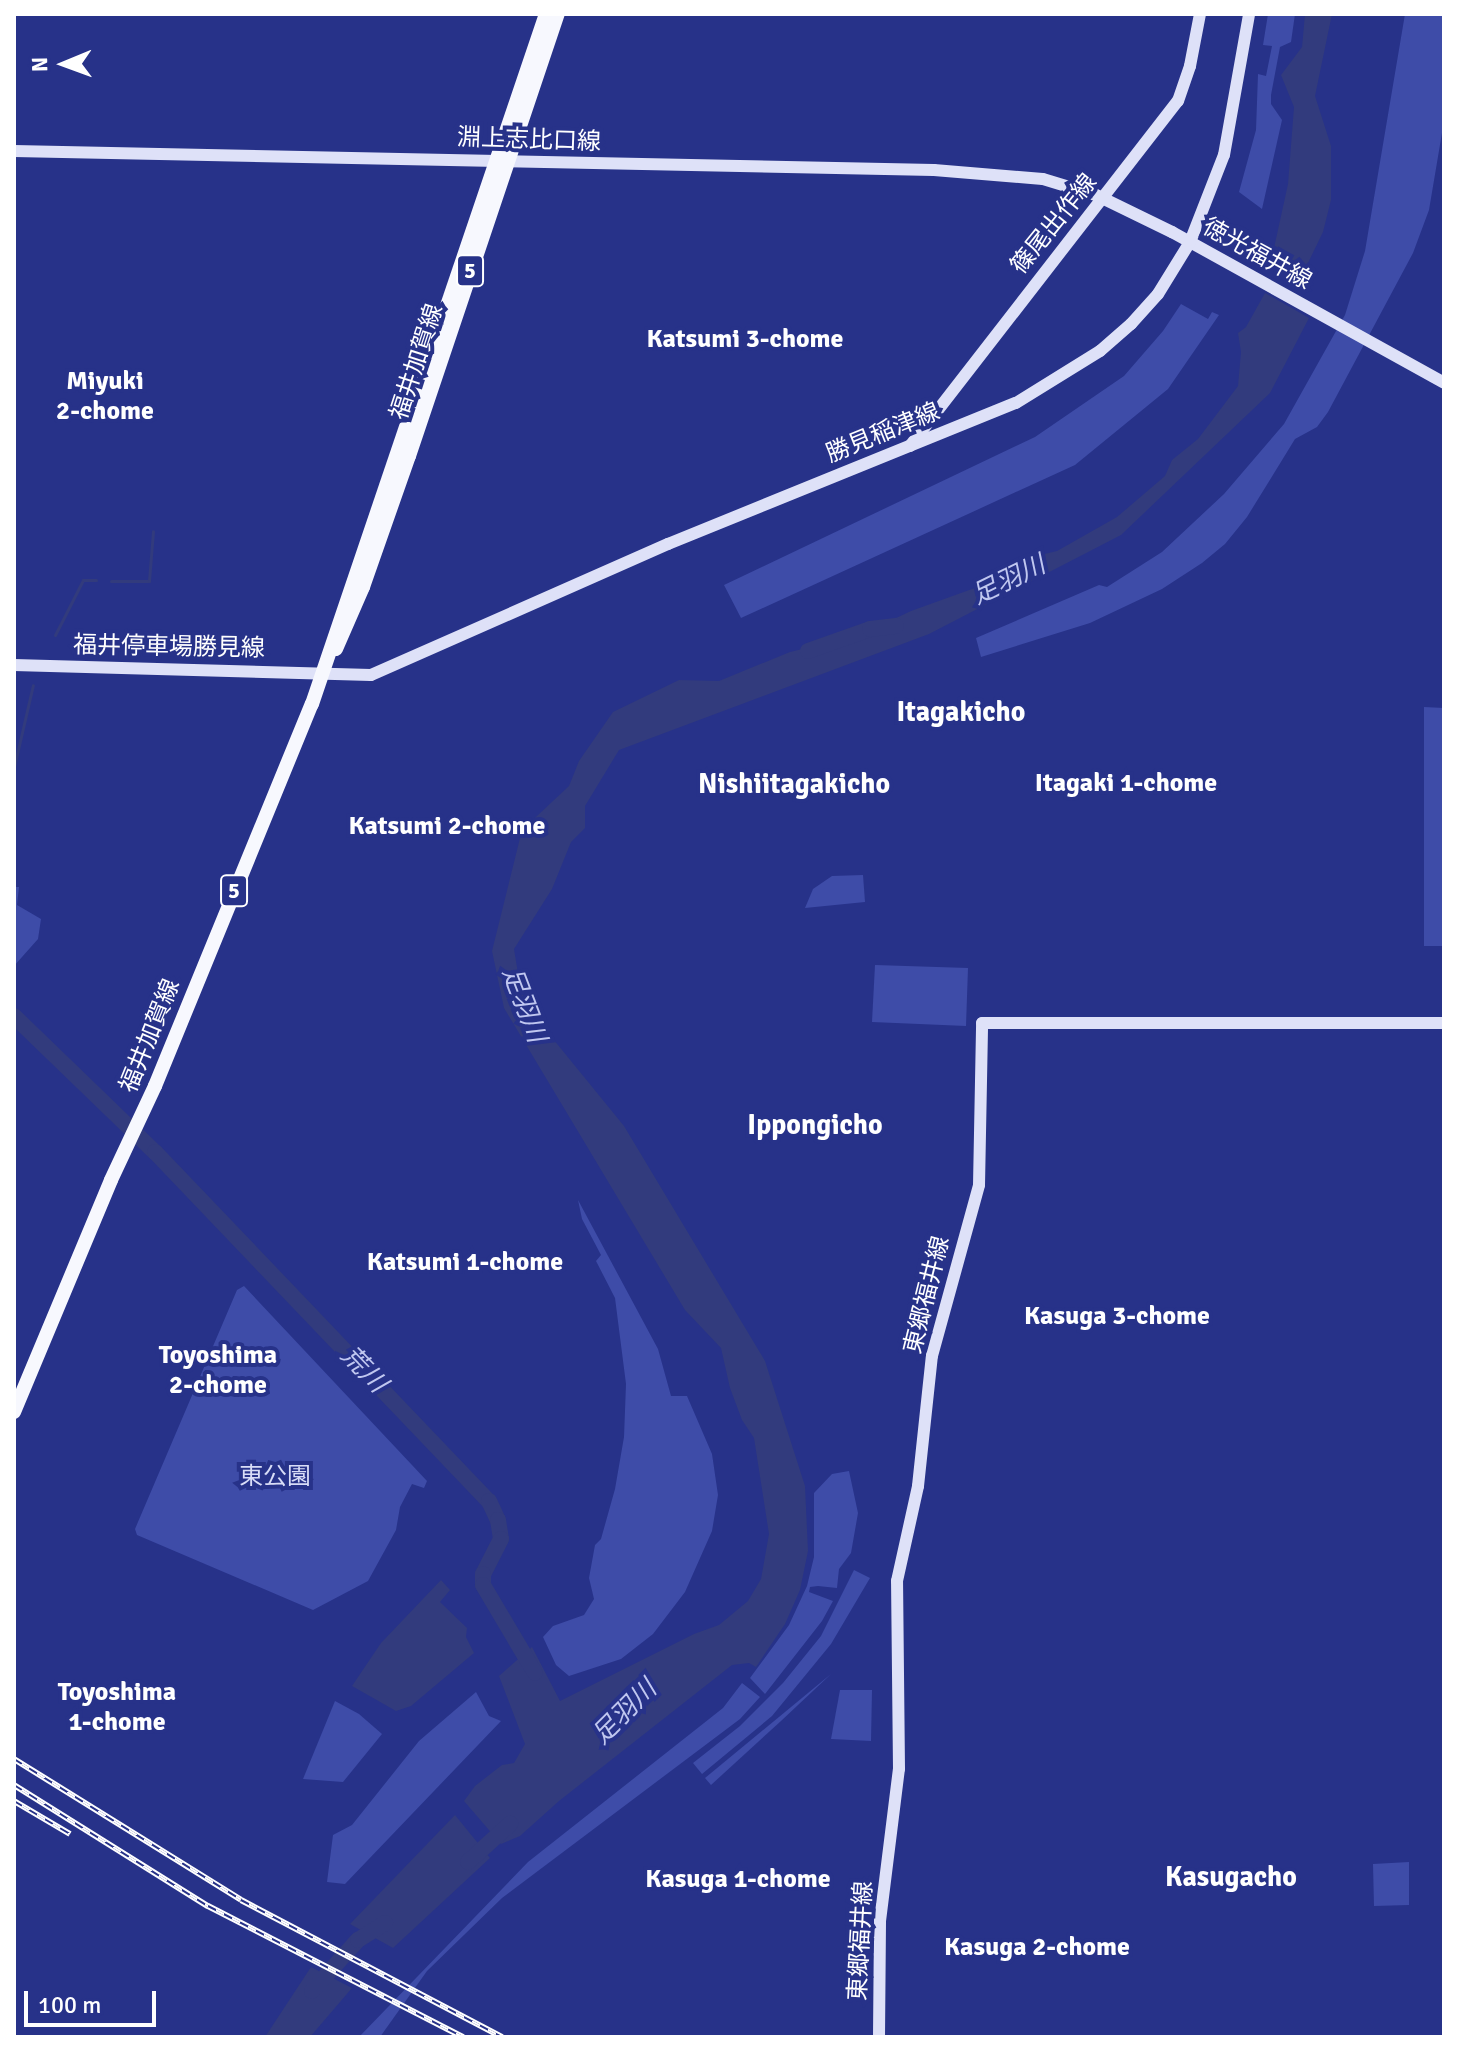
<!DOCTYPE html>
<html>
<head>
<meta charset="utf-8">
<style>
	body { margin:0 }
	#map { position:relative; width:1458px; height:2051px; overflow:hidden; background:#273289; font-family:Signika,"Noto Sans JP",sans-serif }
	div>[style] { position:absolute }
	.green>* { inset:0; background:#3e4ca8 }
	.water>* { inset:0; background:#323b7d }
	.stream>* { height:3px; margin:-1.5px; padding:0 1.5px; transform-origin:1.5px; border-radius:1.5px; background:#323b7d }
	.river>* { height:16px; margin:-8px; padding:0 8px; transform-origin:8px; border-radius:8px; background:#323b7d }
	.secondary>* { height:12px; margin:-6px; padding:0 6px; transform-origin:6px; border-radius:6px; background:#dee1f8 }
	.primary>* { height:14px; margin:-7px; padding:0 7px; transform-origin:7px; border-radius:7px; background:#f7f8fe }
	.rail>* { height:6px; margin-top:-3px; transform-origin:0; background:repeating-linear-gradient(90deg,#273289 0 9px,#fff 0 18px); box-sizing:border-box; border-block:2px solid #fff }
	.secondary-bridge>* { height:12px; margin:-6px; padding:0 6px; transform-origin:6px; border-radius:6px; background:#dee1f8 }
	span { translate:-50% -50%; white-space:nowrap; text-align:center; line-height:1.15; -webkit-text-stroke:8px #273289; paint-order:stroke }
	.shield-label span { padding:2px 6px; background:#273289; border:2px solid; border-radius:6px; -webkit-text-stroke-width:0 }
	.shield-label { font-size:22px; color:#fff; font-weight:700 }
	.street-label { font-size:24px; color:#fff }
	.park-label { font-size:24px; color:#d8dcf7 }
	.neighbourhood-label { font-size:26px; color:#fff; font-weight:700 }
	.water-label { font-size:26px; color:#c0c7f0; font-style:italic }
	.quarter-label { font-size:28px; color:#fff; font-weight:700 }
	.frame { position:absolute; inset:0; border:16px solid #fff; pointer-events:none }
	.north { position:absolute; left:24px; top:24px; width:80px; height:80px; -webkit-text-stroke:6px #273289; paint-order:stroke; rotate:269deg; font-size:22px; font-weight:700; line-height:32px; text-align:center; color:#fff }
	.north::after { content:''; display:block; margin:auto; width:28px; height:36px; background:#fff; clip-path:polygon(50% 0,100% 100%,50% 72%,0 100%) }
	.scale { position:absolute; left:24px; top:1991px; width:132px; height:36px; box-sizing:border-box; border:4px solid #fff; border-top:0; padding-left:10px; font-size:24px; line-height:28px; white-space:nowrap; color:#fff; -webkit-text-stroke:6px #273289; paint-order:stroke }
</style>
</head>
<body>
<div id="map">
	<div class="green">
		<div style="clip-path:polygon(1268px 14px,1295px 14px,1291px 42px,1280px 47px,1271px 95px,1271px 104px,1282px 120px,1262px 209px,1239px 192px,1256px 130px,1258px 74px,1266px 76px,1272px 46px,1263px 45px)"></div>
		<div style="clip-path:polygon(1405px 14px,1444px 14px,1444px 121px,1429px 210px,1413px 253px,1328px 412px,1317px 427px,1295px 439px,1247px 517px,1225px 544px,1202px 563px,1162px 589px,1090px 623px,981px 657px,976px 638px,1099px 585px,1107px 587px,1162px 552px,1224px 494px,1284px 424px,1345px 315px,1365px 251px)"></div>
		<div style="clip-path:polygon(1181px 304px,1208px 319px,1212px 312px,1219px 315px,1168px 389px,1075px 465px,741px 618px,724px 585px,1035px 437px,1124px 376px,1163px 331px)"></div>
		<div style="clip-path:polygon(1424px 707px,1444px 708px,1444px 946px,1424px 946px)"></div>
		<div style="clip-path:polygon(863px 875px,865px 902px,805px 908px,813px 889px,832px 876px)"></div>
		<div style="clip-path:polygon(14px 887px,19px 887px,17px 905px,41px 919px,38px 939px,14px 966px)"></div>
		<div style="clip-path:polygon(875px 965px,968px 968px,966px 1026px,872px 1022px)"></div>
		<div style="clip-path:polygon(578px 1200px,658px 1349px,671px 1396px,687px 1396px,712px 1454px,718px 1495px,712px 1531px,685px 1592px,653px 1634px,621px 1659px,569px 1676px,556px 1665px,543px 1637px,553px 1626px,584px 1615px,594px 1599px,589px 1578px,595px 1545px,601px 1539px,615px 1489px,624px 1437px,626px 1384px,615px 1298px,596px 1261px,601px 1255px,582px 1219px)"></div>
		<div style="clip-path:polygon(244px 1286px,427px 1481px,424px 1488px,412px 1484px,400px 1507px,396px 1530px,368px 1581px,313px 1610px,137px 1535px,135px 1529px,237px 1290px)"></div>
		<div style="clip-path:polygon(849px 1471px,858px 1513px,851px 1553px,839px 1569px,837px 1588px,818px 1586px,810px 1587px,809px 1592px,833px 1601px,822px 1621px,765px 1694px,750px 1678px,789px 1625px,807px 1586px,814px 1557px,814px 1493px,832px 1474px)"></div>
		<div style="clip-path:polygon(854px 1570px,870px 1578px,831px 1644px,772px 1716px,702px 1774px,693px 1763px,740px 1726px,783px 1683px,821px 1636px)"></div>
		<div style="clip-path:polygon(831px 1674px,781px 1721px,711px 1785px,705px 1778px)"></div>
		<div style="clip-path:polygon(742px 1683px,760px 1697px,740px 1719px,502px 1898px,427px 1971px,380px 2037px,359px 2037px,528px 1862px,723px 1708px)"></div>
		<div style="clip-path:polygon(840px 1690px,872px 1690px,871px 1741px,831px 1739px)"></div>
		<div style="clip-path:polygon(476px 1692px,489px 1716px,501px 1721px,345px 1884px,327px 1882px,333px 1835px,352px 1825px,419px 1741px)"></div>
		<div style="clip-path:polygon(335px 1701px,359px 1714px,382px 1734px,343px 1782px,303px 1779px)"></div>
		<div style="clip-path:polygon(1409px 1862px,1409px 1905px,1374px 1906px,1373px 1864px)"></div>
	</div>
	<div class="water">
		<div style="clip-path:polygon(1305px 14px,1332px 14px,1315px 96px,1331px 146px,1331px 200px,1323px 232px,1308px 263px,1304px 292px,1275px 271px,1274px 248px,1288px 184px,1294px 107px,1281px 75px,1302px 47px)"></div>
		<div style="clip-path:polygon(1265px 293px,1309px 318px,1270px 393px,1121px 535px,929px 634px,619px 750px,585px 806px,585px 828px,571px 842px,552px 889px,514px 949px,521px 992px,549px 1034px,624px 1126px,765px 1361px,805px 1486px,808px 1551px,800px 1590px,785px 1624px,756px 1667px,749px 1663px,732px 1665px,559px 1801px,520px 1836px,501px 1844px,464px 1801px,475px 1786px,502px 1765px,514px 1763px,525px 1744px,499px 1676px,532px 1647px,560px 1701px,694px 1634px,719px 1625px,748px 1601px,761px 1579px,769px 1534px,754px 1438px,742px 1420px,730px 1388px,721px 1348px,685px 1310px,504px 1008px,492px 951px,522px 830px,569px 786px,579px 761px,613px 712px,679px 680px,719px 681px,790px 652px,860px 635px,911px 611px,1011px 575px,1019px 560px,1057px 551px,1117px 517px,1165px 476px,1172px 460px,1198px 439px,1238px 386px,1241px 352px,1238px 333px,1246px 327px)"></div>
		<div style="clip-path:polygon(441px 1580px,450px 1590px,440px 1602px,467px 1628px,466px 1637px,474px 1653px,411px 1706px,396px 1711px,352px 1686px,381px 1643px)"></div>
		<div style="clip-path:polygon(455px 1815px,490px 1858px,393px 1948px,350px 1924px)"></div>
		<div style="clip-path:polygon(311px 1967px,352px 1988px,310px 2037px,265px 2037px)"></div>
	</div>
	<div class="stream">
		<div style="left:111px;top:581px;width:38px"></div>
		<div style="left:149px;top:581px;width:50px;rotate:-85.4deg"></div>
		<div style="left:55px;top:635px;width:62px;rotate:-63deg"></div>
		<div style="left:83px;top:580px;width:13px"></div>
		<div style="left:14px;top:767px;width:84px;rotate:-77deg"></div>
	</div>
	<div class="river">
		<div style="left:808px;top:651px;width:66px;rotate:-19.5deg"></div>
		<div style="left:870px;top:629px;width:26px;rotate:-7deg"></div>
		<div style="left:14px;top:1016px;width:196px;rotate:44deg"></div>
		<div style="left:155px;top:1152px;width:483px;rotate:46.3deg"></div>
		<div style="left:489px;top:1501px;width:21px;rotate:65deg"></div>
		<div style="left:498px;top:1520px;width:19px;rotate:81deg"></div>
		<div style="left:501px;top:1539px;width:39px;rotate:117deg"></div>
		<div style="left:483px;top:1574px;width:11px;rotate:90deg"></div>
		<div style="left:483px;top:1585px;width:102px;rotate:59.4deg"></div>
		<div style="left:468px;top:1862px;width:57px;rotate:-42.1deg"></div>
		<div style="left:312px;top:1991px;width:69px;rotate:-48deg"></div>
		<div style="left:358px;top:1940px;width:32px;rotate:-32deg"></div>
	</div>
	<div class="secondary">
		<div style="left:14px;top:151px;width:920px;rotate:1.18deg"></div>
		<div style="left:934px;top:170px;width:109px;rotate:4.7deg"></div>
		<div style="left:1172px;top:232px;width:311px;rotate:29deg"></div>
		<div style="left:910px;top:446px;width:437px;rotate:-52.2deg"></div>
		<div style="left:1178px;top:101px;width:37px;rotate:-71deg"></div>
		<div style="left:1190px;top:66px;width:53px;rotate:-79.1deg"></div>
		<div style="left:14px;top:665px;width:357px;rotate:1.6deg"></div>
		<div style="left:371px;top:675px;width:325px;rotate:-23.8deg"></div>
		<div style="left:668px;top:544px;width:375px;rotate:-22.1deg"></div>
		<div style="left:1016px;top:403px;width:99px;rotate:-31.8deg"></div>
		<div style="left:1100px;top:351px;width:41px;rotate:-41.1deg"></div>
		<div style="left:1131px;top:324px;width:40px;rotate:-48deg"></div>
		<div style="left:1158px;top:294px;width:61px;rotate:-58.4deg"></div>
		<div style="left:1190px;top:242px;width:93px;rotate:-68.7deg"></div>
		<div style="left:1224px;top:155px;width:143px;rotate:-79.9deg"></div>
		<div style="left:879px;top:2037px;width:116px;rotate:-89.5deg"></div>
		<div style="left:880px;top:1921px;width:153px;rotate:-82.9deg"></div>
		<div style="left:899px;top:1769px;width:188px;rotate:-90.6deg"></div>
		<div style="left:897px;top:1581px;width:97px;rotate:-77.5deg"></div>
		<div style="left:918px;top:1486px;width:131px;rotate:-83.9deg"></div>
		<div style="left:932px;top:1356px;width:177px;rotate:-74.6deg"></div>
		<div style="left:979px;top:1185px;width:162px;rotate:-88.9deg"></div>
		<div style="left:982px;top:1023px;width:462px"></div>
	</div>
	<div class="primary">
		<div style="left:336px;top:649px;width:68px;rotate:-66.5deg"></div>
		<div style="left:363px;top:587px;width:139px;rotate:-70.7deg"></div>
		<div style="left:409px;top:456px;width:466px;rotate:-71.4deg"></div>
		<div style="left:14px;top:1412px;width:251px;rotate:-67.3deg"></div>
		<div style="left:111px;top:1180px;width:104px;rotate:-64.9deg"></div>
		<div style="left:155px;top:1086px;width:413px;rotate:-67.7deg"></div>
		<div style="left:312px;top:704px;width:729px;rotate:-71.27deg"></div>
	</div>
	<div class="rail">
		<div style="left:14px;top:1759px;width:267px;rotate:31.8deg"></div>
		<div style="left:241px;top:1900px;width:295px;rotate:27.7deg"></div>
		<div style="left:14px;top:1785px;width:229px;rotate:32deg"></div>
		<div style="left:208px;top:1906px;width:287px;rotate:27.2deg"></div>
		<div style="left:14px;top:1801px;width:65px;rotate:30.5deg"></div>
	</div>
	<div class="secondary-bridge">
		<div style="left:1043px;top:179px;width:55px;rotate:16.8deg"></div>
		<div style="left:1096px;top:195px;width:85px;rotate:26deg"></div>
	</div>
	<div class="shield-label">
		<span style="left:470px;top:271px">5</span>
		<span style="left:234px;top:891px">5</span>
	</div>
	<div class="street-label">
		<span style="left:529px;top:140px;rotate:2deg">淵上志比口線</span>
		<span style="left:1054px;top:224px;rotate:-51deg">篠尾出作線</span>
		<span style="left:1257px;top:254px;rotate:29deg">徳光福井線</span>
		<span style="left:417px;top:362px;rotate:-72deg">福井加賀線</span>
		<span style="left:883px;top:433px;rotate:-22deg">勝見稲津線</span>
		<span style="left:169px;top:647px;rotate:1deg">福井停車場勝見線</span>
		<span style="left:150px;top:1036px;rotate:-68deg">福井加賀線</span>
		<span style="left:927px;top:1295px;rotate:-76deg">東郷福井線</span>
		<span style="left:861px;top:1941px;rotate:-87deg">東郷福井線</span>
	</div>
	<div class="park-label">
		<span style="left:275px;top:1477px">東公園</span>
	</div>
	<div class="neighbourhood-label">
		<span style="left:745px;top:340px">Katsumi 3-chome</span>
		<span style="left:105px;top:397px">Miyuki<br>2-chome</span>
		<span style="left:1126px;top:784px">Itagaki 1-chome</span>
		<span style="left:447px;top:827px">Katsumi 2-chome</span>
		<span style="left:465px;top:1263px">Katsumi 1-chome</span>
		<span style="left:1117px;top:1317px">Kasuga 3-chome</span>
		<span style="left:218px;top:1371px">Toyoshima<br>2-chome</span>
		<span style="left:117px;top:1708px">Toyoshima<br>1-chome</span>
		<span style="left:738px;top:1880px">Kasuga 1-chome</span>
		<span style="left:1037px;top:1948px">Kasuga 2-chome</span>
	</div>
	<div class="water-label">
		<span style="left:1009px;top:581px;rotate:-26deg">足羽川</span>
		<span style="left:523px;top:1005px;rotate:69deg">足羽川</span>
		<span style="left:363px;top:1370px;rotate:46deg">荒川</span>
		<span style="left:625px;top:1713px;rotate:-45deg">足羽川</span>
	</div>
	<div class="quarter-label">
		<span style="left:961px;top:712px">Itagakicho</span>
		<span style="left:794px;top:784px">Nishiitagakicho</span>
		<span style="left:815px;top:1125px">Ippongicho</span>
		<span style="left:1231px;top:1877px">Kasugacho</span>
	</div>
	<div class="frame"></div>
	<div class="north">N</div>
	<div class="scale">100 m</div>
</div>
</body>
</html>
